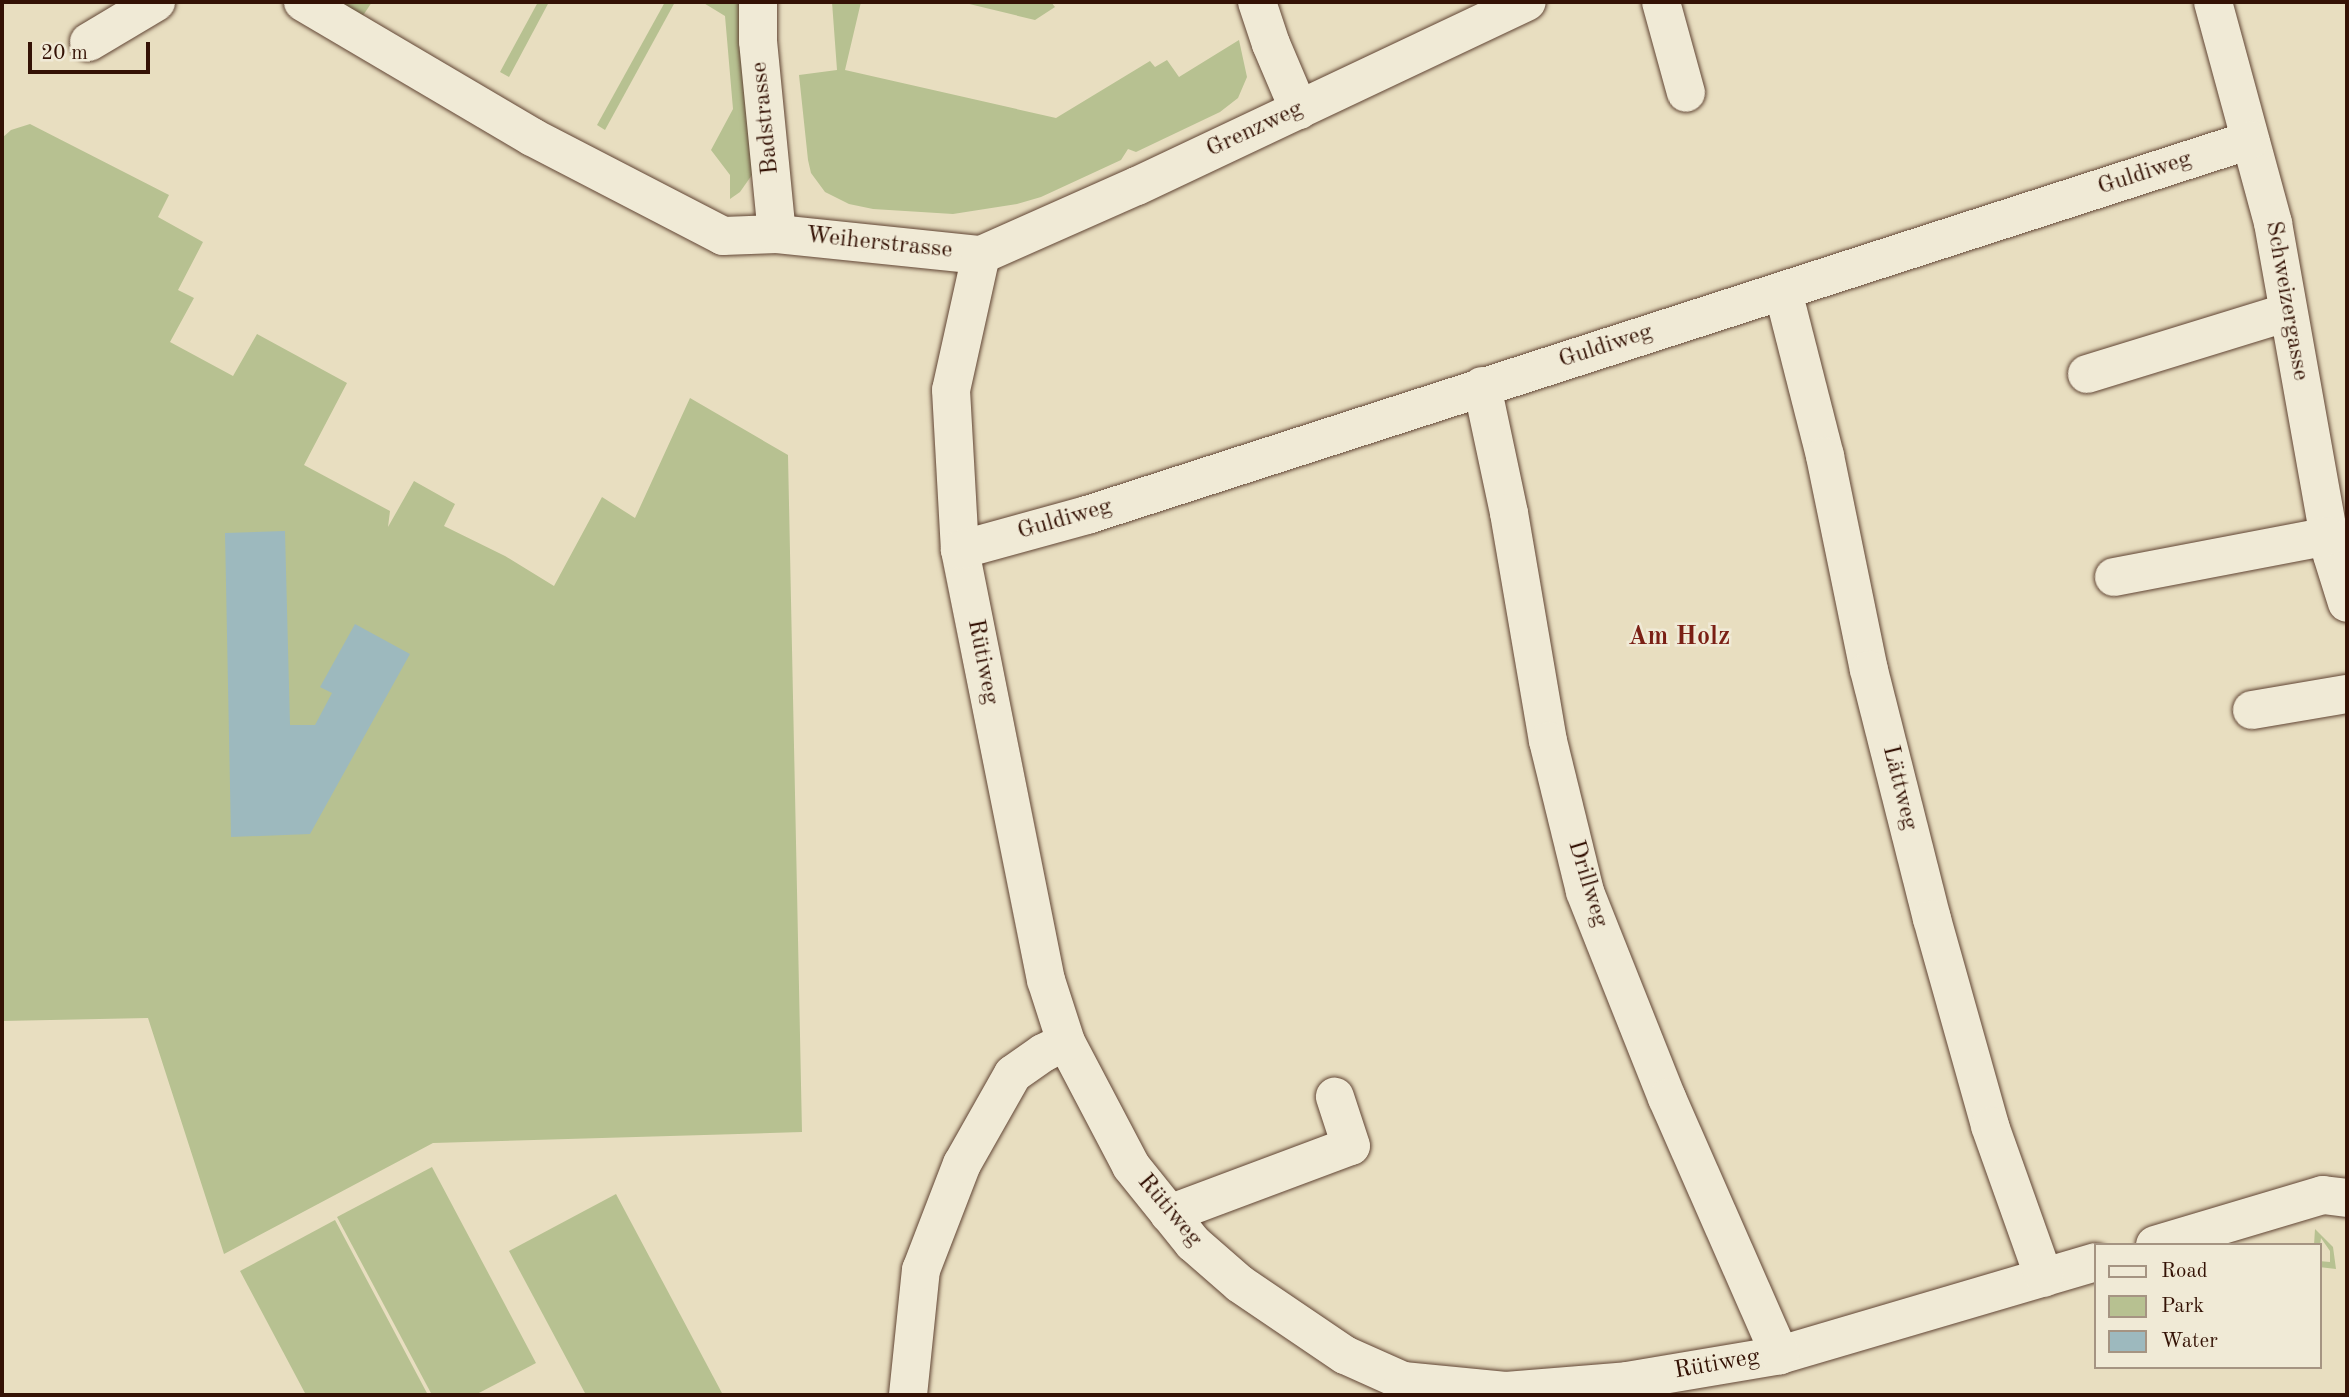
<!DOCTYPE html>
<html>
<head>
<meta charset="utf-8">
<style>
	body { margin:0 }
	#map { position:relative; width:2349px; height:1397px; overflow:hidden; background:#e8dec0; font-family:"Old Standard TT",serif }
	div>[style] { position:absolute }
	.green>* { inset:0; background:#b7c191 }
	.water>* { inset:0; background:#9db9be }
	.roads { filter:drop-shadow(0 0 2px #614534) drop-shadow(0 0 2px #614534) }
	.minor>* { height:38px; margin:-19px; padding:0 19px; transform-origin:19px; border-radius:19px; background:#f0ead6 }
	span { translate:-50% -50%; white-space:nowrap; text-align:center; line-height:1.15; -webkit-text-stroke:5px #f0ead6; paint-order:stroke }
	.street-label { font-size:24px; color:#341205 }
	.neighbourhood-label { font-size:26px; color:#7a1f14; font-weight:700 }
	.frame { position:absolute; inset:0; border:4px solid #341205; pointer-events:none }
	.legend { position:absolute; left:2094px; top:1243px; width:228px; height:126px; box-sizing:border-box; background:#f0ead6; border:2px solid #a59482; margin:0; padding:9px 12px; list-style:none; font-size:21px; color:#341205 }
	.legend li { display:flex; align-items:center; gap:14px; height:35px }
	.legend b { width:35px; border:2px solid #a59482 }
	.scale { position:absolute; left:28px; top:42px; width:122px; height:32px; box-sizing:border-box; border:4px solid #341205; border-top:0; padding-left:9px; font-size:21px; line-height:24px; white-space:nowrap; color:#341205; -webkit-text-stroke:5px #f0ead6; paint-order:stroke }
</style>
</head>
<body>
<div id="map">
	<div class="green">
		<div style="clip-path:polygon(335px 2px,372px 2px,362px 17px)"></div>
		<div style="clip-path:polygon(538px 2px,549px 2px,509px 77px,500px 72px)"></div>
		<div style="clip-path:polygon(665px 2px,675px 2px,605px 130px,597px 125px)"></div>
		<div style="clip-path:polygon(702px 2px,743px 2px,754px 172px,740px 192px,730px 199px,730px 175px,711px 150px,733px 109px,725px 16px)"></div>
		<div style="clip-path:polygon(832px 2px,861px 2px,845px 70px,1056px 118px,1150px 61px,1155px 67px,1167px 60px,1179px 77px,1239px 40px,1247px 77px,1238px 98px,1220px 112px,1136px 152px,1128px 149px,1121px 160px,1041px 197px,1017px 204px,953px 214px,873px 209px,849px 204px,825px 192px,811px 173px,808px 160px,799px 75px,837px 70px)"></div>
		<div style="clip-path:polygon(961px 2px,1051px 2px,1055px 7px,1035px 20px)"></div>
		<div style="clip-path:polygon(30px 124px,169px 195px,158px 217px,203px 242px,178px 290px,194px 298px,170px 342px,233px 376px,257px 334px,347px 383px,304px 465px,390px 511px,388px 527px,414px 481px,455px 504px,444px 526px,505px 556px,554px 586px,602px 497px,635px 518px,690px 398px,788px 455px,802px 1132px,433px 1143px,224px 1254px,148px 1018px,2px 1021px,2px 138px,11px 130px)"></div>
		<div style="clip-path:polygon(432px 1167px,536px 1363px,475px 1395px,432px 1395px,337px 1217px)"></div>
		<div style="clip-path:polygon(616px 1194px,723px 1395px,586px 1395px,509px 1251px)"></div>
		<div style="clip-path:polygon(335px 1220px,428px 1395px,306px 1395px,240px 1271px)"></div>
		<div style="clip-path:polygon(2315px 1229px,2333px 1247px,2336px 1269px,2319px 1267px,2319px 1261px,2330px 1262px,2330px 1251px,2321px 1238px,2319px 1253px,2319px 1245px,2314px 1245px)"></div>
	</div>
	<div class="water">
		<div style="clip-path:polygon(285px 531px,290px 725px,315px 725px,332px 693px,320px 687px,355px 624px,410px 654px,310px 834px,231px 837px,225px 533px)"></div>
	</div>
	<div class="roads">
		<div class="minor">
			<div style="left:303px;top:2px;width:266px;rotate:30.5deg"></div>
			<div style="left:532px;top:137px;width:215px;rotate:27.4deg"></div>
			<div style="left:723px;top:236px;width:54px;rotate:-2.1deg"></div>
			<div style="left:777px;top:234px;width:205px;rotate:5.9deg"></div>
			<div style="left:981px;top:255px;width:171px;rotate:-23.9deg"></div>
			<div style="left:1137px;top:186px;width:431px;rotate:-25.3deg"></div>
			<div style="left:758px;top:2px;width:39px;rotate:90deg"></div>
			<div style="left:758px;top:41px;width:194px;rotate:84.4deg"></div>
			<div style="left:1257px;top:2px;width:44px;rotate:71.6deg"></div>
			<div style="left:1271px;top:44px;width:72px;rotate:67deg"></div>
			<div style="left:1661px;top:2px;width:94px;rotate:74.6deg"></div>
			<div style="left:2213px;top:2px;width:229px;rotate:74.8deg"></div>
			<div style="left:2273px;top:223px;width:337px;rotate:79.9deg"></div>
			<div style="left:2332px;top:555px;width:50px;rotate:72.6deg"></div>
			<div style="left:89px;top:42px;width:78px;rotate:-30.8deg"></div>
			<div style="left:981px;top:255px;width:138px;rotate:102.5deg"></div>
			<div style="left:951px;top:390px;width:160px;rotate:86.8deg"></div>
			<div style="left:960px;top:550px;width:439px;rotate:78.7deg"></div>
			<div style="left:1046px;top:980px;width:65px;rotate:72.1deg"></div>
			<div style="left:1066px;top:1042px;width:140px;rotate:62.3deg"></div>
			<div style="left:1131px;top:1166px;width:99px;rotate:51.2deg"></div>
			<div style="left:1193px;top:1243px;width:62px;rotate:41.1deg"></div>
			<div style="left:1240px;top:1284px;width:127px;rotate:34.1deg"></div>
			<div style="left:1345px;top:1355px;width:64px;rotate:24.1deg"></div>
			<div style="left:1403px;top:1381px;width:103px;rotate:5.5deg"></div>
			<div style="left:1506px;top:1391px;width:121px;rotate:-4.7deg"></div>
			<div style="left:1627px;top:1381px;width:155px;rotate:-9.6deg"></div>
			<div style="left:1780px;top:1355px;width:328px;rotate:-16.4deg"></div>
			<div style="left:1783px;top:291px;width:170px;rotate:75.7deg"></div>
			<div style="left:1825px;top:456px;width:218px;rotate:78.4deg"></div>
			<div style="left:1869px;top:670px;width:257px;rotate:75.8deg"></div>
			<div style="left:1932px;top:919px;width:215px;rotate:74.3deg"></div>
			<div style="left:1990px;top:1126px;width:161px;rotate:70.4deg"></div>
			<div style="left:2087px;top:374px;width:210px;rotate:-17.1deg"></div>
			<div style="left:1482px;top:386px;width:130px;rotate:78deg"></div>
			<div style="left:1509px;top:513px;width:231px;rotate:80.3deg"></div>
			<div style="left:1548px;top:741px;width:155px;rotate:76.2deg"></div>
			<div style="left:1585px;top:892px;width:222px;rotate:68.3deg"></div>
			<div style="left:1667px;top:1098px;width:281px;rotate:66.3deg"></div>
			<div style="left:960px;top:550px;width:132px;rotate:-15.4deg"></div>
			<div style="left:1087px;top:515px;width:1222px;rotate:-17.87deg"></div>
			<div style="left:2114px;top:577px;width:218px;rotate:-10.8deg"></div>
			<div style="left:2252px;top:710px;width:96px;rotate:-9.6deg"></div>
			<div style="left:1169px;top:1214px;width:194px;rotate:-20.5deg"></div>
			<div style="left:1351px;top:1146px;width:52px;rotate:-108.1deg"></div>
			<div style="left:2155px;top:1245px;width:175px;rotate:-16.6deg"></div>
			<div style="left:2323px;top:1195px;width:24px;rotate:7deg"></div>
			<div style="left:908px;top:1395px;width:126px;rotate:-84.1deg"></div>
			<div style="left:921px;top:1270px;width:114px;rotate:-68.9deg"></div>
			<div style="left:962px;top:1164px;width:103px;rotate:-60.5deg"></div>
			<div style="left:1013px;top:1074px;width:37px;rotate:-35deg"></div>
			<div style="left:1043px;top:1053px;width:25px;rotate:-26deg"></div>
		</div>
	</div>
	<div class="street-label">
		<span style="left:766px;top:118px;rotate:-96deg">Badstrasse</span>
		<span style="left:1255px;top:130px;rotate:-25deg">Grenzweg</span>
		<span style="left:2145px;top:174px;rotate:-18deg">Guldiweg</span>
		<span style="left:879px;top:244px;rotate:6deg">Weiherstrasse</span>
		<span style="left:2286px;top:301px;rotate:80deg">Schweizergasse</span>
		<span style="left:1606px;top:347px;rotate:-18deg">Guldiweg</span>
		<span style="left:1065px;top:520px;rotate:-16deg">Guldiweg</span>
		<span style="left:982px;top:662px;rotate:79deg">Rütiweg</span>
		<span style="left:1899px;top:788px;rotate:76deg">Lättweg</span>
		<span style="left:1587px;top:884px;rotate:73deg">Drillweg</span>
		<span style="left:1169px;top:1211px;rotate:50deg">Rütiweg</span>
		<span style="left:1717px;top:1365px;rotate:-10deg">Rütiweg</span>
	</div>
	<div class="neighbourhood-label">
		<span style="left:1679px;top:638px">Am Holz</span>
	</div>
	<div class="frame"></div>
	<ul class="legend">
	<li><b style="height:9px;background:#f0ead6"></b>Road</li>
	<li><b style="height:19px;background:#b7c191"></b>Park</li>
	<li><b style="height:19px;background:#9db9be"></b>Water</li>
	</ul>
	<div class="scale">20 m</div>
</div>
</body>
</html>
